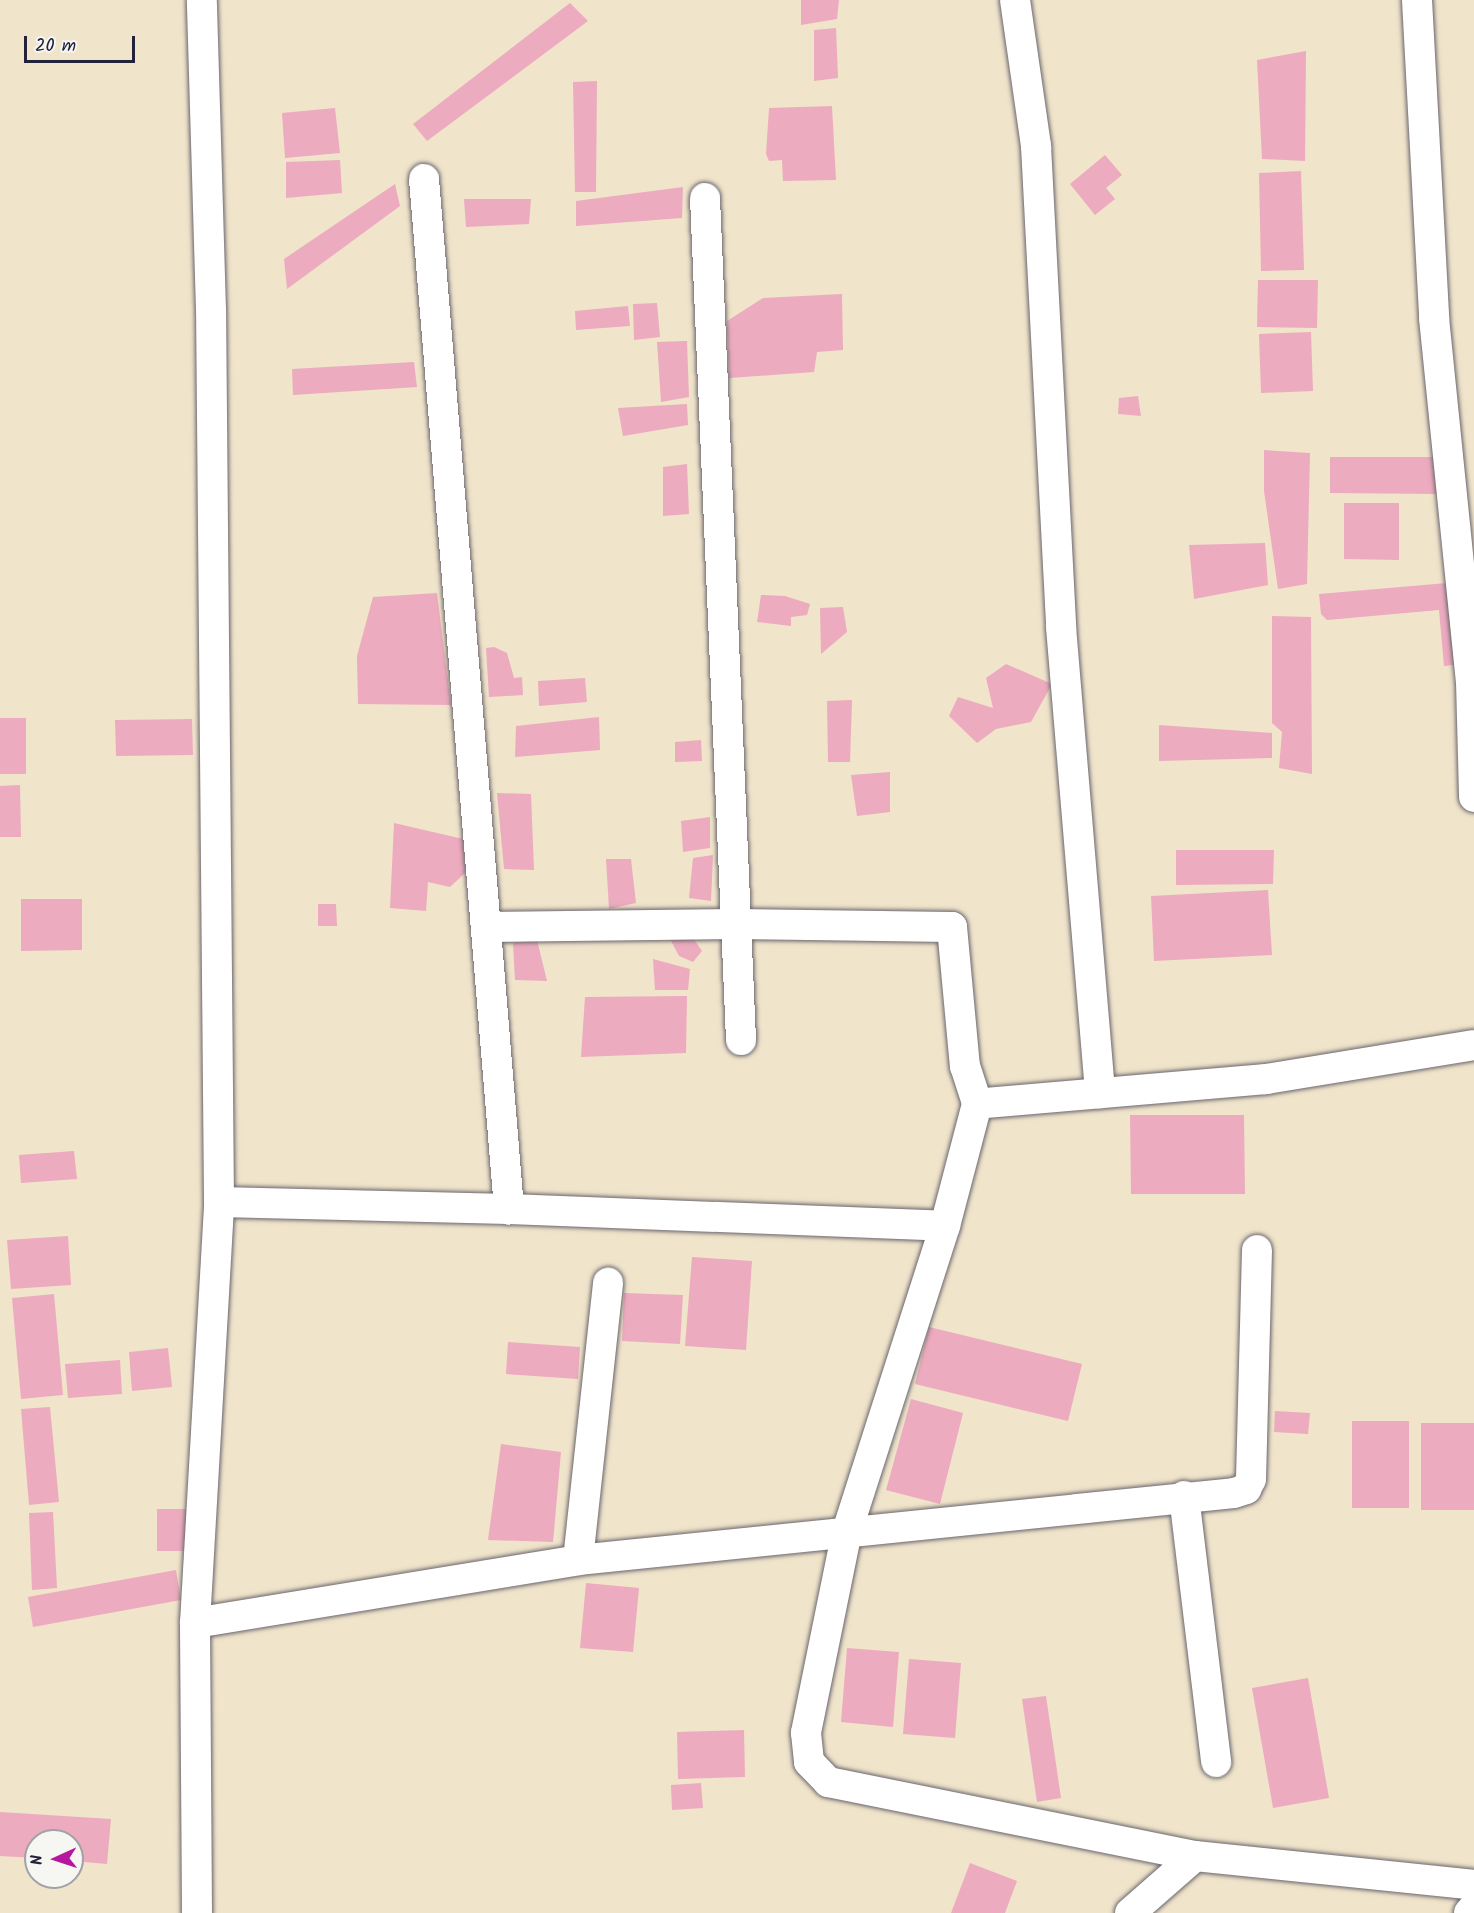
<!DOCTYPE html>
<html>
<head>
<meta charset="utf-8">
<style>
	body { margin:0 }
	#map { position:relative; width:1474px; height:1913px; overflow:hidden; background:#f0e4cb; font-family:Kalam,sans-serif }
	div>[style] { position:absolute }
	.building>* { inset:0; background:#edabbf }
	.roads { filter:drop-shadow(0 0 2px #6a666d) drop-shadow(0 0 2px #6a666d) }
	.street>* { height:30px; margin:-15px; padding:0 15px; transform-origin:15px; border-radius:15px; background:#fff }
	span { translate:-50% -50%; white-space:nowrap; text-align:center; line-height:1.15; -webkit-text-stroke:4.5px #f6f6f2; paint-order:stroke }
	.north { position:absolute; left:24px; top:1829px; width:60px; height:60px; box-sizing:border-box; background:#f6f6f2; border:2px solid #a1a1a9; border-radius:50%; rotate:267deg; font-size:16px; font-weight:700; line-height:24px; text-align:center; color:#22223b }
	.north::after { content:''; display:block; margin:auto; width:21px; height:27px; background:#b5179e; clip-path:polygon(50% 0,100% 100%,50% 72%,0 100%) }
	.scale { position:absolute; left:24px; top:36px; width:111px; height:27px; box-sizing:border-box; border:3px solid #22223b; border-top:0; padding-left:8px; font-size:18px; line-height:21px; white-space:nowrap; color:#22223b; -webkit-text-stroke:4px #f6f6f2; paint-order:stroke }
</style>
</head>
<body>
<div id="map">
	<div class="building">
		<div style="clip-path:polygon(801px 0,839px 0,837px 19px,801px 25px)"></div>
		<div style="clip-path:polygon(570px 3px,588px 21px,427px 141px,413px 124px)"></div>
		<div style="clip-path:polygon(836px 28px,838px 78px,814px 81px,814px 30px)"></div>
		<div style="clip-path:polygon(1306px 51px,1305px 161px,1262px 159px,1257px 60px)"></div>
		<div style="clip-path:polygon(597px 81px,596px 192px,575px 192px,573px 82px)"></div>
		<div style="clip-path:polygon(832px 106px,836px 180px,783px 181px,782px 160px,769px 161px,766px 154px,769px 108px)"></div>
		<div style="clip-path:polygon(335px 108px,340px 153px,285px 158px,282px 113px)"></div>
		<div style="clip-path:polygon(1105px 155px,1122px 175px,1106px 188px,1115px 199px,1095px 215px,1070px 184px)"></div>
		<div style="clip-path:polygon(340px 160px,342px 193px,286px 198px,286px 162px)"></div>
		<div style="clip-path:polygon(1301px 171px,1304px 270px,1261px 271px,1259px 173px)"></div>
		<div style="clip-path:polygon(395px 184px,400px 206px,287px 289px,284px 259px)"></div>
		<div style="clip-path:polygon(683px 187px,682px 218px,576px 226px,576px 201px)"></div>
		<div style="clip-path:polygon(464px 199px,531px 199px,529px 224px,466px 227px)"></div>
		<div style="clip-path:polygon(1258px 280px,1318px 280px,1317px 328px,1257px 327px)"></div>
		<div style="clip-path:polygon(842px 294px,843px 350px,817px 352px,814px 372px,729px 378px,727px 321px,763px 298px)"></div>
		<div style="clip-path:polygon(657px 303px,660px 337px,634px 340px,633px 304px)"></div>
		<div style="clip-path:polygon(628px 306px,630px 326px,576px 330px,575px 311px)"></div>
		<div style="clip-path:polygon(1311px 332px,1313px 391px,1261px 393px,1259px 334px)"></div>
		<div style="clip-path:polygon(687px 341px,689px 397px,661px 402px,657px 342px)"></div>
		<div style="clip-path:polygon(414px 362px,417px 387px,293px 395px,292px 369px)"></div>
		<div style="clip-path:polygon(1138px 396px,1141px 416px,1118px 414px,1119px 398px)"></div>
		<div style="clip-path:polygon(687px 404px,688px 425px,623px 436px,618px 408px)"></div>
		<div style="clip-path:polygon(1264px 450px,1310px 453px,1307px 584px,1278px 589px,1264px 491px)"></div>
		<div style="clip-path:polygon(1330px 457px,1440px 457px,1439px 494px,1330px 493px)"></div>
		<div style="clip-path:polygon(687px 464px,689px 514px,663px 516px,663px 467px)"></div>
		<div style="clip-path:polygon(1344px 503px,1399px 503px,1399px 560px,1344px 559px)"></div>
		<div style="clip-path:polygon(1265px 543px,1268px 585px,1194px 599px,1189px 545px)"></div>
		<div style="clip-path:polygon(1447px 583px,1454px 665px,1444px 666px,1439px 610px,1327px 620px,1321px 614px,1319px 594px)"></div>
		<div style="clip-path:polygon(437px 593px,451px 705px,358px 704px,357px 656px,373px 597px)"></div>
		<div style="clip-path:polygon(761px 595px,785px 596px,810px 604px,807px 615px,791px 617px,791px 626px,757px 622px)"></div>
		<div style="clip-path:polygon(843px 607px,847px 632px,821px 654px,820px 608px)"></div>
		<div style="clip-path:polygon(1272px 616px,1311px 617px,1312px 774px,1279px 768px,1282px 732px,1272px 723px)"></div>
		<div style="clip-path:polygon(494px 647px,507px 653px,514px 678px,522px 677px,523px 695px,489px 697px,486px 648px)"></div>
		<div style="clip-path:polygon(1006px 664px,1052px 684px,1031px 722px,996px 729px,977px 743px,949px 716px,958px 697px,993px 708px,986px 678px)"></div>
		<div style="clip-path:polygon(585px 678px,587px 702px,539px 706px,538px 681px)"></div>
		<div style="clip-path:polygon(852px 700px,850px 762px,828px 762px,827px 701px)"></div>
		<div style="clip-path:polygon(599px 717px,600px 750px,515px 757px,516px 726px)"></div>
		<div style="clip-path:polygon(0 718px,26px 718px,26px 774px,0 774px)"></div>
		<div style="clip-path:polygon(192px 719px,193px 755px,116px 756px,115px 720px)"></div>
		<div style="clip-path:polygon(1159px 725px,1272px 733px,1272px 758px,1159px 761px)"></div>
		<div style="clip-path:polygon(701px 740px,702px 761px,675px 762px,675px 742px)"></div>
		<div style="clip-path:polygon(890px 772px,890px 812px,857px 816px,851px 775px)"></div>
		<div style="clip-path:polygon(20px 785px,21px 837px,0 837px,0 786px)"></div>
		<div style="clip-path:polygon(497px 793px,531px 794px,534px 870px,504px 869px)"></div>
		<div style="clip-path:polygon(710px 817px,710px 848px,683px 852px,681px 821px)"></div>
		<div style="clip-path:polygon(394px 823px,463px 839px,466px 872px,450px 887px,428px 882px,426px 911px,390px 908px)"></div>
		<div style="clip-path:polygon(1176px 850px,1274px 850px,1273px 884px,1176px 885px)"></div>
		<div style="clip-path:polygon(713px 855px,711px 901px,689px 898px,693px 858px)"></div>
		<div style="clip-path:polygon(606px 859px,631px 859px,636px 903px,609px 909px)"></div>
		<div style="clip-path:polygon(1268px 890px,1272px 955px,1154px 961px,1151px 896px)"></div>
		<div style="clip-path:polygon(21px 899px,82px 899px,82px 950px,21px 951px)"></div>
		<div style="clip-path:polygon(318px 904px,336px 904px,337px 926px,318px 926px)"></div>
		<div style="clip-path:polygon(685px 926px,702px 951px,693px 962px,679px 956px,667px 933px)"></div>
		<div style="clip-path:polygon(537px 940px,547px 981px,515px 980px,513px 943px)"></div>
		<div style="clip-path:polygon(653px 959px,690px 969px,688px 990px,655px 990px)"></div>
		<div style="clip-path:polygon(687px 996px,686px 1053px,581px 1057px,585px 997px)"></div>
		<div style="clip-path:polygon(1130px 1115px,1244px 1115px,1245px 1194px,1131px 1194px)"></div>
		<div style="clip-path:polygon(74px 1151px,77px 1179px,21px 1183px,19px 1155px)"></div>
		<div style="clip-path:polygon(68px 1236px,71px 1285px,11px 1289px,7px 1240px)"></div>
		<div style="clip-path:polygon(692px 1257px,752px 1261px,746px 1350px,685px 1346px)"></div>
		<div style="clip-path:polygon(624px 1293px,683px 1295px,680px 1344px,622px 1341px)"></div>
		<div style="clip-path:polygon(54px 1294px,63px 1395px,21px 1399px,12px 1298px)"></div>
		<div style="clip-path:polygon(929px 1327px,1082px 1364px,1068px 1421px,915px 1384px)"></div>
		<div style="clip-path:polygon(508px 1342px,580px 1347px,578px 1379px,506px 1374px)"></div>
		<div style="clip-path:polygon(168px 1348px,172px 1387px,132px 1391px,129px 1352px)"></div>
		<div style="clip-path:polygon(120px 1360px,122px 1394px,68px 1398px,65px 1364px)"></div>
		<div style="clip-path:polygon(911px 1399px,963px 1413px,940px 1504px,886px 1490px)"></div>
		<div style="clip-path:polygon(50px 1407px,59px 1502px,29px 1505px,21px 1409px)"></div>
		<div style="clip-path:polygon(1275px 1411px,1310px 1413px,1308px 1434px,1274px 1432px)"></div>
		<div style="clip-path:polygon(1352px 1421px,1409px 1421px,1409px 1508px,1352px 1508px)"></div>
		<div style="clip-path:polygon(1421px 1423px,1474px 1423px,1474px 1510px,1421px 1510px)"></div>
		<div style="clip-path:polygon(501px 1444px,561px 1452px,553px 1542px,488px 1540px)"></div>
		<div style="clip-path:polygon(157px 1509px,196px 1509px,196px 1551px,157px 1551px)"></div>
		<div style="clip-path:polygon(53px 1512px,57px 1588px,32px 1590px,29px 1513px)"></div>
		<div style="clip-path:polygon(176px 1570px,181px 1600px,33px 1627px,28px 1597px)"></div>
		<div style="clip-path:polygon(586px 1583px,639px 1588px,633px 1652px,580px 1648px)"></div>
		<div style="clip-path:polygon(847px 1648px,899px 1652px,893px 1727px,841px 1722px)"></div>
		<div style="clip-path:polygon(909px 1659px,961px 1663px,955px 1738px,903px 1734px)"></div>
		<div style="clip-path:polygon(1308px 1678px,1329px 1798px,1273px 1808px,1252px 1688px)"></div>
		<div style="clip-path:polygon(1046px 1696px,1061px 1798px,1037px 1802px,1022px 1699px)"></div>
		<div style="clip-path:polygon(744px 1730px,745px 1777px,678px 1779px,677px 1732px)"></div>
		<div style="clip-path:polygon(701px 1783px,703px 1808px,672px 1810px,671px 1785px)"></div>
		<div style="clip-path:polygon(0 1812px,111px 1819px,107px 1864px,72px 1861px,72px 1841px,36px 1841px,36px 1858px,0 1856px)"></div>
		<div style="clip-path:polygon(970px 1863px,1017px 1881px,1005px 1913px,951px 1913px)"></div>
	</div>
	<div class="roads">
		<div class="street">
			<div style="left:1015px;top:0;width:148px;rotate:81.8deg"></div>
			<div style="left:1036px;top:146px;width:482px;rotate:87deg"></div>
			<div style="left:1061px;top:627px;width:468px;rotate:85.2deg"></div>
			<div style="left:1417px;top:0;width:318px;rotate:86.9deg"></div>
			<div style="left:1434px;top:318px;width:365px;rotate:84.2deg"></div>
			<div style="left:1471px;top:681px;width:116px;rotate:88.5deg"></div>
			<div style="left:424px;top:179px;width:1034px;rotate:85.28deg"></div>
			<div style="left:705px;top:198px;width:843px;rotate:87.55deg"></div>
			<div style="left:486px;top:927px;width:250px;rotate:-0.7deg"></div>
			<div style="left:736px;top:924px;width:216px;rotate:0.8deg"></div>
			<div style="left:952px;top:927px;width:140px;rotate:84.7deg"></div>
			<div style="left:965px;top:1066px;width:40px;rotate:72deg"></div>
			<div style="left:1474px;top:1045px;width:211px;rotate:170.7deg"></div>
			<div style="left:1266px;top:1079px;width:290px;rotate:175.1deg"></div>
			<div style="left:977px;top:1104px;width:126px;rotate:104.7deg"></div>
			<div style="left:945px;top:1226px;width:320px;rotate:107.8deg"></div>
			<div style="left:847px;top:1531px;width:206px;rotate:101.5deg"></div>
			<div style="left:806px;top:1733px;width:29px;rotate:84deg"></div>
			<div style="left:809px;top:1762px;width:28px;rotate:46deg"></div>
			<div style="left:828px;top:1782px;width:374px;rotate:11.4deg"></div>
			<div style="left:1195px;top:1856px;width:281px;rotate:5.9deg"></div>
			<div style="left:219px;top:1202px;width:290px;rotate:1.4deg"></div>
			<div style="left:509px;top:1209px;width:436px;rotate:2.2deg"></div>
			<div style="left:1184px;top:1496px;width:268px;rotate:83.1deg"></div>
			<div style="left:578px;top:1560px;width:279px;rotate:-83.8deg"></div>
			<div style="left:195px;top:1623px;width:388px;rotate:-9.3deg"></div>
			<div style="left:578px;top:1560px;width:659px;rotate:-5.83deg"></div>
			<div style="left:1234px;top:1493px;width:13px;rotate:-18deg"></div>
			<div style="left:1246px;top:1489px;width:11px;rotate:-63deg"></div>
			<div style="left:1251px;top:1479px;width:229px;rotate:-88.5deg"></div>
			<div style="left:197px;top:1913px;width:290px;rotate:-90.4deg"></div>
			<div style="left:195px;top:1623px;width:422px;rotate:-86.7deg"></div>
			<div style="left:219px;top:1202px;width:892px;rotate:-90.51deg"></div>
			<div style="left:211px;top:310px;width:310px;rotate:-91.7deg"></div>
			<div style="left:1130px;top:1913px;width:86px;rotate:-41.2deg"></div>
			<div style="left:1469px;top:1913px;width:8px;rotate:-50deg"></div>
		</div>
	</div>
	<div class="north">N</div>
	<div class="scale">20 m</div>
</div>
</body>
</html>
